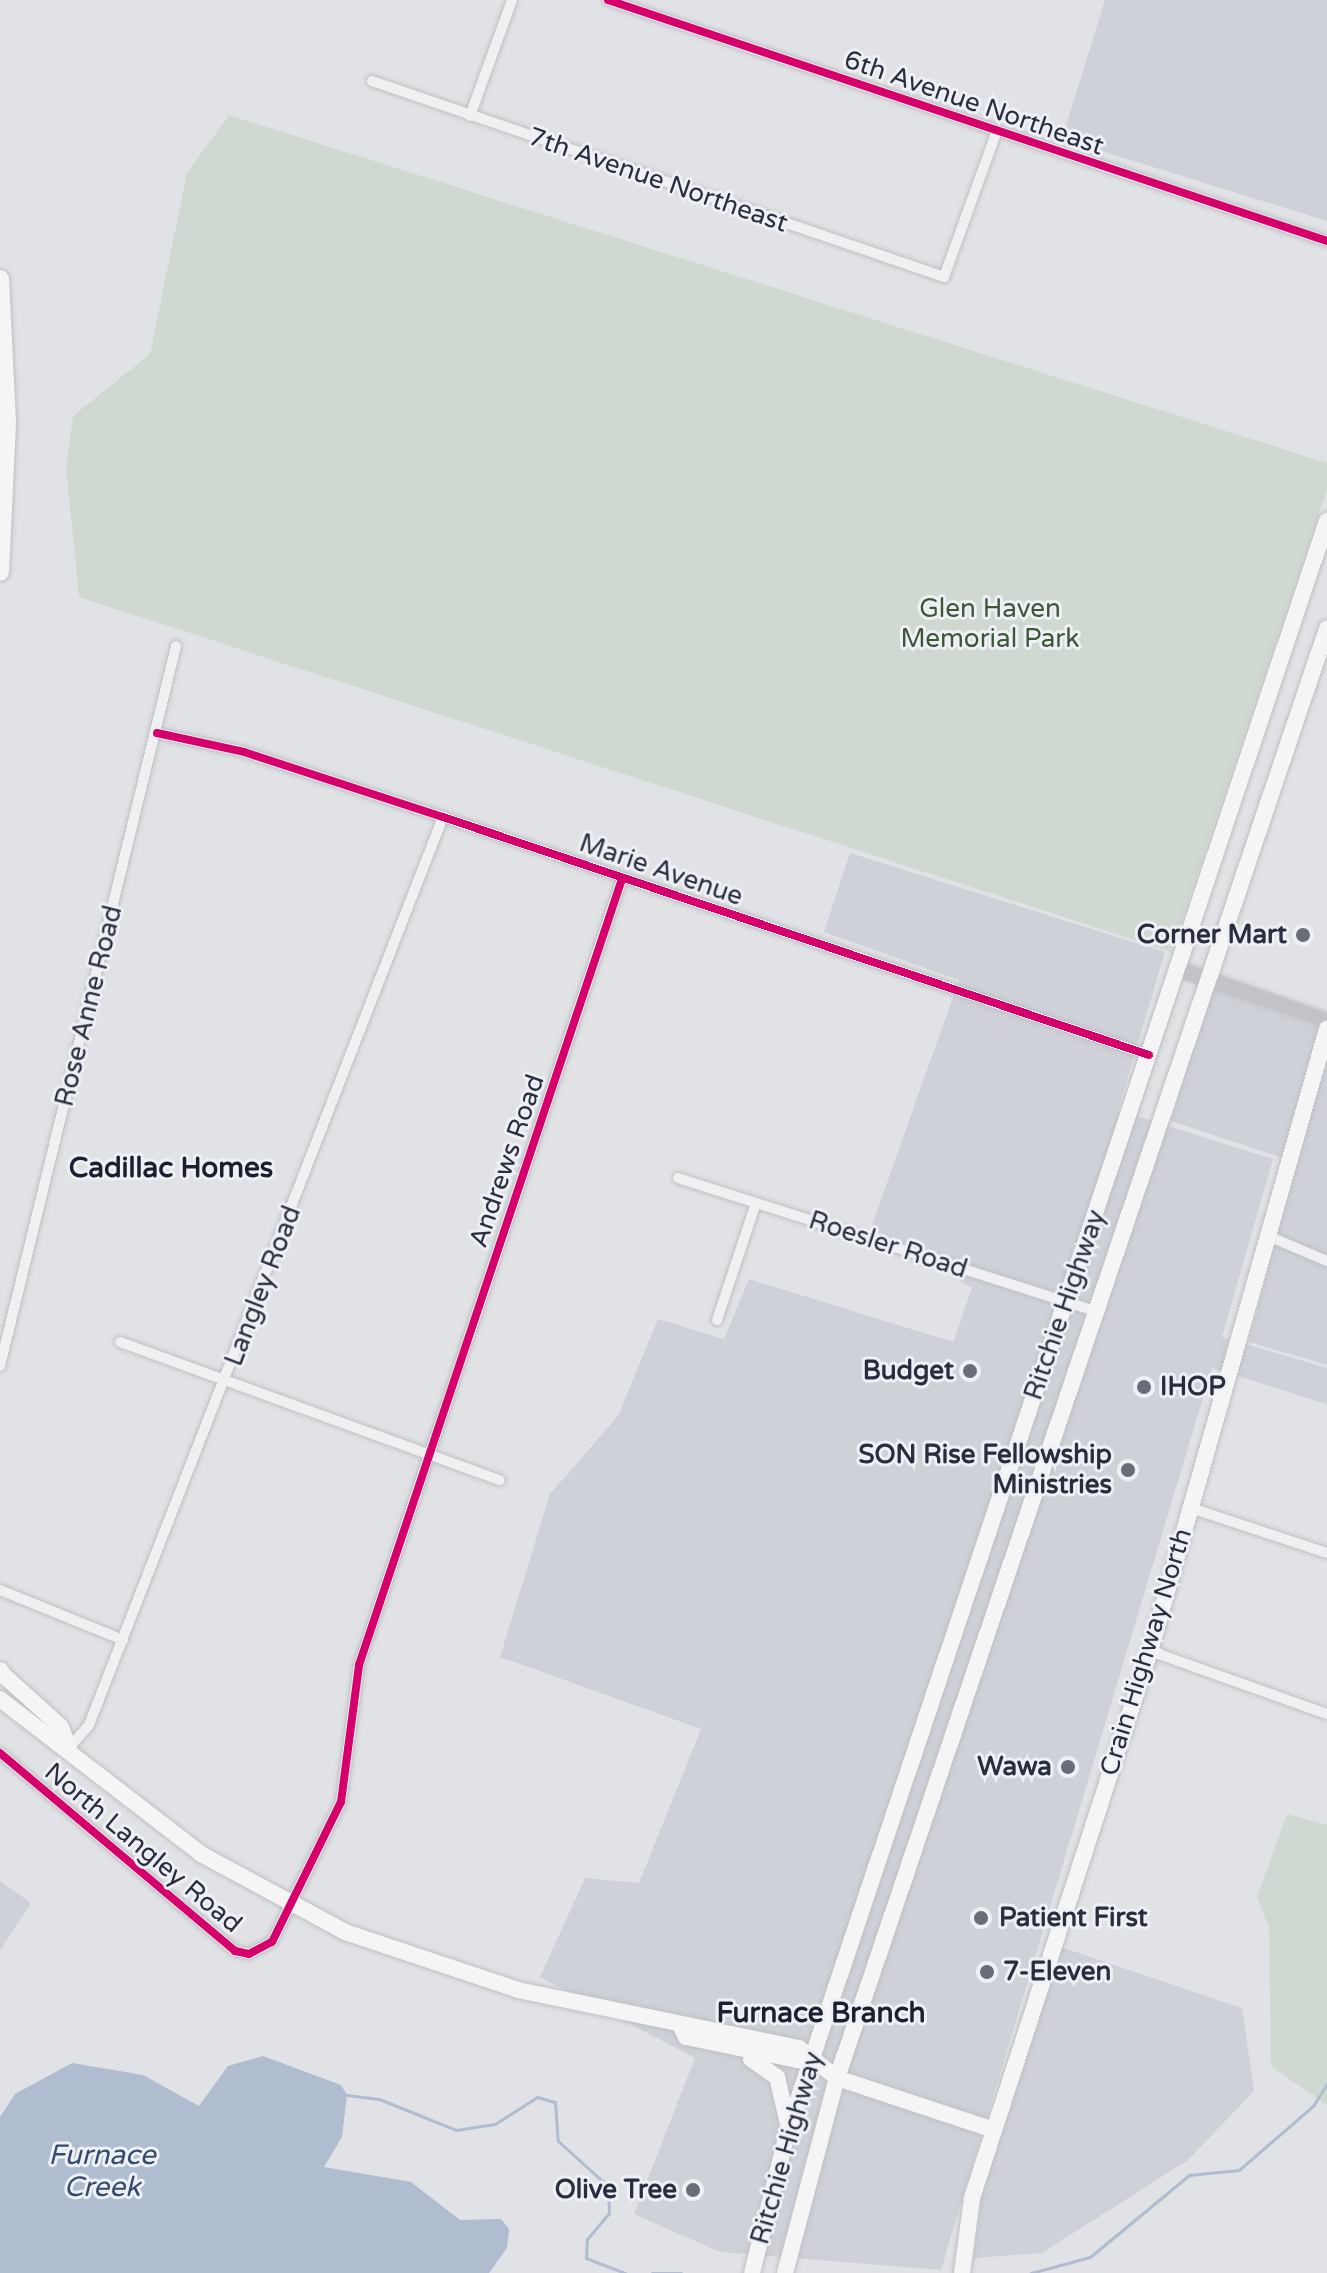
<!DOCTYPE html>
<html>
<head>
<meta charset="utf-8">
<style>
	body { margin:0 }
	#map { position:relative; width:1327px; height:2273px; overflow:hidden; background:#e1e2e5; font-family:"Varela Round",sans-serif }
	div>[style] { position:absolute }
	.built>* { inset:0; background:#cfd1d8 }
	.green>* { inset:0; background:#d0d9d1 }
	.water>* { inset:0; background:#b0bccf }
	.stream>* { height:3px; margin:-1.5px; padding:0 1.5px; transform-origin:1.5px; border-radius:1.5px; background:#b0bccf }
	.roads { filter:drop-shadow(0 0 2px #bfc0c3) drop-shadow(0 0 2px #bfc0c3) }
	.street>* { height:10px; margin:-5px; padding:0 5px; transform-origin:5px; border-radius:5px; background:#f0f0f2 }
	.secondary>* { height:14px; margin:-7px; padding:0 7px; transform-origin:7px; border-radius:7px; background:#c2c3c8 }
	.primary>* { height:16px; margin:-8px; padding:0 8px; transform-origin:8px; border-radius:8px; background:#f5f5f6 }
	.highway>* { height:18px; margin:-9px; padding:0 9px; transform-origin:9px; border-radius:9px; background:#f5f5f6 }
	.cycleway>* { height:8px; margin:-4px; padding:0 4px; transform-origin:4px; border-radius:4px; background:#d6006c }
	.dots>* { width:22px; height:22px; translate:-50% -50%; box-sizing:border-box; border:4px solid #eef0f5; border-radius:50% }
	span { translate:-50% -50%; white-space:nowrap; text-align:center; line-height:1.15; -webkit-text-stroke:6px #eef0f5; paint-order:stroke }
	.street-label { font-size:26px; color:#282e3d }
	.park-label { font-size:26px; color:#3a5837 }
	.poi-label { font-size:26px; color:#282e3d; font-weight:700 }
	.right { translate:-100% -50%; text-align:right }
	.left { translate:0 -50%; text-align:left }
	.neighbourhood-label { font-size:28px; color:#1b202e; font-weight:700 }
	.water-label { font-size:28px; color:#354a6f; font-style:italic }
</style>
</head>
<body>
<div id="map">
	<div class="built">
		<div style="clip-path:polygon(1105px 0,1327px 0,1327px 221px,1079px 144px,1065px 129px)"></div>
		<div style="clip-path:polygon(850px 853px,1165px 952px,1118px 1110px,1273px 1159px,1222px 1337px,1327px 1368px,1327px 1404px,1212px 1368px,941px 2270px,720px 2252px,634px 2214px,695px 2058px,540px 1977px,585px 1878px,639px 1883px,701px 1729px,500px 1657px,550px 1494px,618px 1416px,658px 1319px,724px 1339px,749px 1279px,953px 1342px,972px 1288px,871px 1228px,959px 980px,824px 932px)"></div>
		<div style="clip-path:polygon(1211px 988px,1327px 1031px,1327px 1365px,1249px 1342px,1295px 1162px,1171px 1121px)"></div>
		<div style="clip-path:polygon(0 1881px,31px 1903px,0 1950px)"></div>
		<div style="clip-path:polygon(1061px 1947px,1242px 2008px,1254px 2091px,1188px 2160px,1042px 2253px,974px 2258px,981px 2199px)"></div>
	</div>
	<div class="green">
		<div style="clip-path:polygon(229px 115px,1327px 463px,1327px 490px,1171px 952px,79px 597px,66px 468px,73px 416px,150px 354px,187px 173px)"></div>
		<div style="clip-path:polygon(1287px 1814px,1327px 1825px,1327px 2105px,1271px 2066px,1269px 1928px,1257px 1897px)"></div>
	</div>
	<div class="water">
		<div style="clip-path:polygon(263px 2056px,341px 2085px,347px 2095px,342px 2137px,324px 2167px,411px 2182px,460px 2220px,501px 2219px,509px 2229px,507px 2248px,489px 2273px,0 2273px,0 2117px,15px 2094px,72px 2063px,143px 2075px,199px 2106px,228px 2066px)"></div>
	</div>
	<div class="stream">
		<div style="left:347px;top:2095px;width:32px;rotate:7deg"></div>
		<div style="left:379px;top:2099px;width:83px;rotate:21.9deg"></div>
		<div style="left:456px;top:2130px;width:39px;rotate:-9deg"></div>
		<div style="left:495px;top:2124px;width:50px;rotate:-32.7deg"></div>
		<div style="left:537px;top:2097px;width:19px;rotate:16deg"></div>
		<div style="left:555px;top:2102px;width:39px;rotate:86deg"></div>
		<div style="left:558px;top:2141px;width:67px;rotate:42deg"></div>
		<div style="left:608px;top:2186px;width:27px;rotate:88deg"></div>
		<div style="left:609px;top:2213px;width:34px;rotate:130deg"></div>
		<div style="left:587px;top:2239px;width:19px;rotate:93deg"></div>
		<div style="left:586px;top:2258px;width:42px;rotate:21deg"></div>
		<div style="left:652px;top:2273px;width:29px"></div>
		<div style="left:1031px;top:2273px;width:61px;rotate:-15.2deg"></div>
		<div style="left:1090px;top:2257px;width:129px;rotate:-39.6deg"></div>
		<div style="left:1189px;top:2175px;width:50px;rotate:-5.7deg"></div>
		<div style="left:1239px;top:2170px;width:98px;rotate:-40.9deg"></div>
		<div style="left:1313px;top:2106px;width:26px;rotate:-58deg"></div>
	</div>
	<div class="roads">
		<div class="street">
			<div style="left:608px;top:0;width:758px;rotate:18.53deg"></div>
			<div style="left:372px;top:81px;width:605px;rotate:18.91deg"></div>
			<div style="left:944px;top:277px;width:153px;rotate:-70.1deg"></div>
			<div style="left:470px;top:116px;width:123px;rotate:-70.1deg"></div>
			<div style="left:157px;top:733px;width:89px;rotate:12.3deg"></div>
			<div style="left:244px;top:752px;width:209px;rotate:18.1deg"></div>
			<div style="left:443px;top:817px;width:745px;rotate:18.63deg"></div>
			<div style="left:678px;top:1178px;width:441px;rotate:17.7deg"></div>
			<div style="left:1266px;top:1235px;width:66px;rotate:23.1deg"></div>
			<div style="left:717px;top:1320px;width:123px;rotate:-71.6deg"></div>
			<div style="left:120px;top:1342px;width:404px;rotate:20deg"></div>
			<div style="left:0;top:1366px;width:741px;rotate:-76.26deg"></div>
			<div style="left:1191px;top:1508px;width:143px;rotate:18.3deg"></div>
			<div style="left:0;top:1590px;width:133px;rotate:22.1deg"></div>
			<div style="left:1150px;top:1651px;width:188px;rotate:19.6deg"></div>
			<div style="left:69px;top:1748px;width:30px;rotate:-49deg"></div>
			<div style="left:89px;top:1725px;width:975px;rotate:-68.7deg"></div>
			<div style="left:0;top:1753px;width:307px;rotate:40.1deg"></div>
			<div style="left:235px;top:1951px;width:14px;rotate:12deg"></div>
			<div style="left:249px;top:1954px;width:26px;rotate:-28deg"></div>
			<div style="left:272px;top:1942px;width:156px;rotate:-63.8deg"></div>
			<div style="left:341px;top:1802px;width:138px;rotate:-82.5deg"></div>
			<div style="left:359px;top:1665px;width:829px;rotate:-71.5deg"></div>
		</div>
		<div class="secondary">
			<div style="left:1178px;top:969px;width:158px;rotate:19.2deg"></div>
		</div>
		<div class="primary">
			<div style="left:0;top:1672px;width:82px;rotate:42deg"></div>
			<div style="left:61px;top:1727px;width:22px;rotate:69deg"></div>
			<div style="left:0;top:1699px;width:254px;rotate:37.6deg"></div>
			<div style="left:201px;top:1854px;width:164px;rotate:28.4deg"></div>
			<div style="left:345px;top:1932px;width:182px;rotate:18.5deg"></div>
			<div style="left:518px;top:1990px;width:287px;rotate:11.7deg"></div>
			<div style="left:799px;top:2048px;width:48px;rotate:38.3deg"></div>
			<div style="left:837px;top:2078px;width:165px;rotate:18.3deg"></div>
			<div style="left:682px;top:2029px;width:9px;rotate:63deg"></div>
			<div style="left:686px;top:2037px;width:128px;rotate:11.7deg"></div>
			<div style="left:751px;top:2059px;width:32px;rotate:35deg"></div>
			<div style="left:777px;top:2077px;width:48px;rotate:76.8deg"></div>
			<div style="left:752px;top:2273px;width:147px;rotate:-75.9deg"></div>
			<div style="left:788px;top:2130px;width:1697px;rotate:-71.48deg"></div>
			<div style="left:785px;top:2273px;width:202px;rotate:-75.1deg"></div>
			<div style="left:837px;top:2078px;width:1530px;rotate:-71.32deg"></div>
			<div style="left:962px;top:2273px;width:76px;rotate:-82.4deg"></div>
			<div style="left:972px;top:2198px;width:575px;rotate:-71.97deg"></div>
			<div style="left:1150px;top:1651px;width:647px;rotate:-74.12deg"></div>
		</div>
		<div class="highway">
			<div style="left:0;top:279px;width:144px;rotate:87.2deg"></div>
			<div style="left:7px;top:423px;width:149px;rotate:92.7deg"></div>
			<div style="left:0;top:1671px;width:2px;rotate:63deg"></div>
		</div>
	</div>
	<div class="cycleway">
		<div style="left:608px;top:0;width:758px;rotate:18.53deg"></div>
		<div style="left:157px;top:733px;width:89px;rotate:12.3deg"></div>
		<div style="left:244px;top:752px;width:209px;rotate:18.1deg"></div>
		<div style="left:443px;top:817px;width:745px;rotate:18.63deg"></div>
		<div style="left:0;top:1753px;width:307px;rotate:40.1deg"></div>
		<div style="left:235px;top:1951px;width:14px;rotate:12deg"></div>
		<div style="left:249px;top:1954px;width:26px;rotate:-28deg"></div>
		<div style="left:272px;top:1942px;width:156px;rotate:-63.8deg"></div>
		<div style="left:341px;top:1802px;width:138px;rotate:-82.5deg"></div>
		<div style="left:359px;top:1665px;width:829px;rotate:-71.5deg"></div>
	</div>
	<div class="dots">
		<div style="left:1303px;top:935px;background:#696d78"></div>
		<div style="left:970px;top:1371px;background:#696d78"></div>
		<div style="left:1144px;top:1387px;background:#696d78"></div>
		<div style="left:1128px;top:1470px;background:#696d78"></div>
		<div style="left:1068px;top:1767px;background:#696d78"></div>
		<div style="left:981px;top:1918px;background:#696d78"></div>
		<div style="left:987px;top:1972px;background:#696d78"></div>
		<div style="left:693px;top:2190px;background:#696d78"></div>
	</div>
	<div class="street-label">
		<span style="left:974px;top:103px;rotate:19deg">6th Avenue Northeast</span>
		<span style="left:658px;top:180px;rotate:19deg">7th Avenue Northeast</span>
		<span style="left:661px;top:870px;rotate:19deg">Marie Avenue</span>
		<span style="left:89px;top:1006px;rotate:-76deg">Rose Anne Road</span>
		<span style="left:507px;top:1161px;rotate:-71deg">Andrews Road</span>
		<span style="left:888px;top:1245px;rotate:18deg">Roesler Road</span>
		<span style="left:263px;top:1286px;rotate:-69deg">Langley Road</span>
		<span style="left:1065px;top:1305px;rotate:-71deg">Ritchie Highway</span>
		<span style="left:1146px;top:1652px;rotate:-73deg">Crain Highway North</span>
		<span style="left:143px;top:1848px;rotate:40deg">North Langley Road</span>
		<span style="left:787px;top:2148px;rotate:-74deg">Ritchie Highway</span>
	</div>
	<div class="park-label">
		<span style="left:990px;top:624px">Glen Haven<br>Memorial Park</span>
	</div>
	<div class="poi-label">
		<span class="right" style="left:1287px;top:935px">Corner Mart</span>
		<span class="right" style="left:954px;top:1371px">Budget</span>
		<span class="left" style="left:1160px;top:1387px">IHOP</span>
		<span class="right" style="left:1112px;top:1470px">SON Rise Fellowship<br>Ministries</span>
		<span class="right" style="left:1052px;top:1767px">Wawa</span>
		<span class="left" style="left:999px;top:1918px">Patient First</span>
		<span class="left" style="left:1003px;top:1972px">7-Eleven</span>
		<span class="right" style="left:677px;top:2190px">Olive Tree</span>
	</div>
	<div class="neighbourhood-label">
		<span style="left:171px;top:1168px">Cadillac Homes</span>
		<span style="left:821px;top:2013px">Furnace Branch</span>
	</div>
	<div class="water-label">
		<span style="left:102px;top:2171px">Furnace<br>Creek</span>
	</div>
</div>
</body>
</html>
